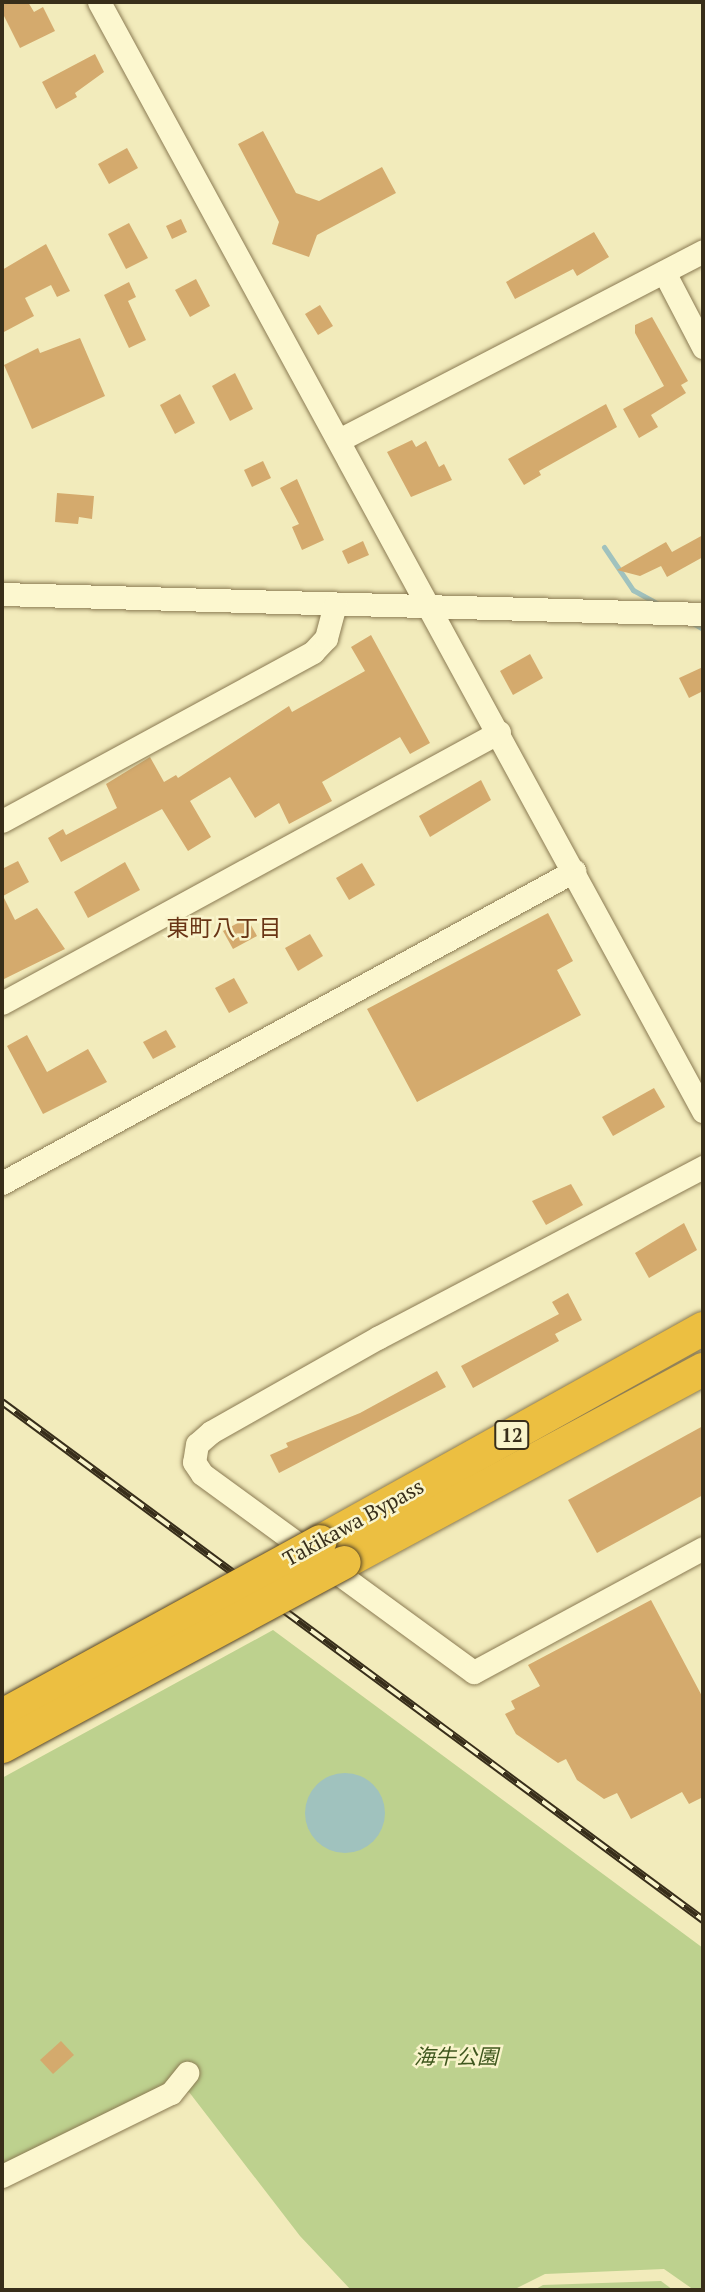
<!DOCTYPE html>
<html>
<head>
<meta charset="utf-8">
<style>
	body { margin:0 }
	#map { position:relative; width:705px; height:2292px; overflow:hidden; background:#f2ebbb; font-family:"PT Serif","Noto Sans JP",serif }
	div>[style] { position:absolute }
	.green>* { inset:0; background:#bdd18e }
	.water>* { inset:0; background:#a0c2be }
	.round { border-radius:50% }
	.stream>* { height:5px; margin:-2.5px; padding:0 2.5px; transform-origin:2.5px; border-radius:2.5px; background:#a0c2be }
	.building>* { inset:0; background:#d4aa6d }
	.roads { filter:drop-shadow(0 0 2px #8b7b53) drop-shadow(0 0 2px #8b7b53) }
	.minor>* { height:23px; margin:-11.5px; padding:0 11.5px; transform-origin:11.5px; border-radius:11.5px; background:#fcf7cf }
	.highway>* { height:33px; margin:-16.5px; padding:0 16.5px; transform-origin:16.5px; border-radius:16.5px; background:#ecbf41 }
	.rail>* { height:8px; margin-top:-4px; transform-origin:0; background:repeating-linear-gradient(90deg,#f9f4cb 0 16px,#382e1a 0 32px); box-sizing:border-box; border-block:2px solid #382e1a }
	.bridges { filter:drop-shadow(0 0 2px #584728) drop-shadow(0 0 2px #584728) }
	.highway-bridge>* { height:33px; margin:-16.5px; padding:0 16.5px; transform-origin:16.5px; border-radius:16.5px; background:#ecbf41 }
	span { translate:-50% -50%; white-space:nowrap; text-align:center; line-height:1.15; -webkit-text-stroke:5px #f9f4cb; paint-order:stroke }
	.shield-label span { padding:2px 5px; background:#f9f4cb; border:2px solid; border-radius:5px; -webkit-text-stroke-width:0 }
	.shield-label { font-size:19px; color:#382e1a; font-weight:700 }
	.street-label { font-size:21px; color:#382e1a }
	.park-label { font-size:21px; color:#3f571e; font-style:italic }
	.neighbourhood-label { font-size:23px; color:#693515 }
	.frame { position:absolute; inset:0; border:4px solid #382e1a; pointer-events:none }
</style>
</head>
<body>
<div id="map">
	<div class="green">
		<div style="clip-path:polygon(273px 1630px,703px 1948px,703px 2290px,694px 2290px,664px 2269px,545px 2274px,513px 2290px,351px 2290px,300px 2236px,189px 2092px,2px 2185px,2px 1778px)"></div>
		<div style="clip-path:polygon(661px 2281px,673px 2290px,534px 2290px,543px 2285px)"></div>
	</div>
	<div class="water">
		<div class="round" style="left:305px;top:1773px;width:80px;height:80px"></div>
	</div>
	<div class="stream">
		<div style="left:604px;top:547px;width:52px;rotate:56deg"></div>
		<div style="left:633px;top:590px;width:29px;rotate:29deg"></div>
		<div style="left:691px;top:622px;width:14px;rotate:30deg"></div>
	</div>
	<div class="building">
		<div style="clip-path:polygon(2px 2px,28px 2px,34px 12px,43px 7px,55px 31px,20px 48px,2px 12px)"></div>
		<div style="clip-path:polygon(95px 54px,104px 72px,75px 93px,77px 97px,56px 109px,42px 82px)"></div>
		<div style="clip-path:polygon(263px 131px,296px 193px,319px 201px,382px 167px,396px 193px,317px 235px,309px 257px,272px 244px,279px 222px,238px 144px)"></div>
		<div style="clip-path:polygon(127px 148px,138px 168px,109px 184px,98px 164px)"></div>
		<div style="clip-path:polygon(181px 219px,187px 232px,172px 239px,166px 226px)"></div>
		<div style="clip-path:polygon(129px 223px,148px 258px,126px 269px,108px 234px)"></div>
		<div style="clip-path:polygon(594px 232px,609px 257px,577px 276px,573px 269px,515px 299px,506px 282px)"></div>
		<div style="clip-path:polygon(46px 244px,70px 291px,57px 297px,51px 285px,25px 298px,34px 316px,2px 333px,2px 270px)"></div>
		<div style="clip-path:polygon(196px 279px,210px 306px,190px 317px,175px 290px)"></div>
		<div style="clip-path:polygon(129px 282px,136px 297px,128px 301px,146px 340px,129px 348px,104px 295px)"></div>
		<div style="clip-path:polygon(320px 305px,333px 326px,318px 335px,305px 314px)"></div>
		<div style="clip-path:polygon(652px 317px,688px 381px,681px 385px,686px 393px,651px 415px,658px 427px,639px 438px,623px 409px,664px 386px,635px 333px,635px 325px)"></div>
		<div style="clip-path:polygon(80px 338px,105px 396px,32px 429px,4px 365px,38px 348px,40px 353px)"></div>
		<div style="clip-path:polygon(235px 373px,253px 409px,230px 421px,212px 386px)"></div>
		<div style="clip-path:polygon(180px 394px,195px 423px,175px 434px,160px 405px)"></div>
		<div style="clip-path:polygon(606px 404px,617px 427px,539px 471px,541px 475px,524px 485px,508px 459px)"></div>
		<div style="clip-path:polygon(412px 440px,416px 447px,426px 441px,439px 467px,444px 464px,452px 480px,411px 497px,387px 452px)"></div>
		<div style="clip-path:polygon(263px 461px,271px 478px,252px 487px,244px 470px)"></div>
		<div style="clip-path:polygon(297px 479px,324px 540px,302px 550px,292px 527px,299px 524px,280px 488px)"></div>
		<div style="clip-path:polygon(57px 493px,94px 496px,92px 519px,79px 517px,78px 524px,55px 522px)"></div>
		<div style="clip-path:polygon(703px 535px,703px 557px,667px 577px,661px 566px,640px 576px,617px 570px,666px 542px,672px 552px)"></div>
		<div style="clip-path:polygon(363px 541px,369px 555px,348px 564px,342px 551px)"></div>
		<div style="clip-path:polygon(371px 635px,430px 743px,410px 754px,400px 737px,322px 782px,332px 801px,289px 824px,279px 803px,255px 818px,230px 777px,190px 801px,211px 837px,188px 851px,162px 809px,61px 862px,48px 838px,63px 829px,66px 835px,117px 808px,106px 784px,150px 757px,164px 782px,176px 775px,178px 778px,289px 706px,292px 712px,365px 671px,351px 647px)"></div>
		<div style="clip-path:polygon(530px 654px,543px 678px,513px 695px,500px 671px)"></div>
		<div style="clip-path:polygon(703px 667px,703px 691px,689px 698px,679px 678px)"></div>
		<div style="clip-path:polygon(481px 780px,491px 800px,430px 837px,419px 816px)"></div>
		<div style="clip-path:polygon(18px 861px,29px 882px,3px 896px,15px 920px,37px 908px,65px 949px,2px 980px,2px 869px)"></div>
		<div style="clip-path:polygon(125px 862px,140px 890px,88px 918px,74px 892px)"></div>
		<div style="clip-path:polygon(362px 863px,375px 885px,349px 900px,336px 878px)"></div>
		<div style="clip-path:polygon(548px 913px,573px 961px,557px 970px,581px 1015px,417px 1102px,367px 1009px)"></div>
		<div style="clip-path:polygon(247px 918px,257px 936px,233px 949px,223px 931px)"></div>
		<div style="clip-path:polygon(310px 934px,323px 956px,298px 971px,285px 948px)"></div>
		<div style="clip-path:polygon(234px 978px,248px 1003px,229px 1013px,215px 988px)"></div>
		<div style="clip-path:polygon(166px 1030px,176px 1047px,153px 1059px,143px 1042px)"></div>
		<div style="clip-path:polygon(27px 1035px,47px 1072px,88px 1049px,107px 1082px,43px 1114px,7px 1046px)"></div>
		<div style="clip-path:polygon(654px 1088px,665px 1107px,613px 1136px,602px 1117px)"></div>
		<div style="clip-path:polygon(571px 1184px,583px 1205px,546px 1225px,532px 1201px)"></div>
		<div style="clip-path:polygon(684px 1223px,697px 1250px,649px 1278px,635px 1253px)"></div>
		<div style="clip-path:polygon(568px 1293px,582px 1320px,555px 1334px,559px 1341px,473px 1388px,461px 1366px,559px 1314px,552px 1302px)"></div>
		<div style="clip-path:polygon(437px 1371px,446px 1387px,279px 1473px,270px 1455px,288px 1447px,286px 1443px,360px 1413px)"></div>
		<div style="clip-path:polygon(703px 1426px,703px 1495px,597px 1553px,568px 1500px)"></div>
		<div style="clip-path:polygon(651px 1600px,703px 1698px,703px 1797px,689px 1804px,682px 1792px,631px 1819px,617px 1793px,604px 1799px,577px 1780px,566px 1759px,558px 1763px,516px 1734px,505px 1714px,515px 1709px,511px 1701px,540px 1686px,528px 1665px)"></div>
		<div style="clip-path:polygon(61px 2041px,74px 2055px,53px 2074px,40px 2060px)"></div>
	</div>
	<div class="roads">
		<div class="minor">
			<div style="left:99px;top:2px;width:1263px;rotate:61.43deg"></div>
			<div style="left:664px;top:272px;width:85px;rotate:62.5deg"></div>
			<div style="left:339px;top:440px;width:410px;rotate:-27.4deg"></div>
			<div style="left:2px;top:594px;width:701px;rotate:1.63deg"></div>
			<div style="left:2px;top:821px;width:354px;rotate:-28.5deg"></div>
			<div style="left:313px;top:652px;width:19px;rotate:-47deg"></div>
			<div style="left:326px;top:638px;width:35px;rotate:-75deg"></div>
			<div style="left:2px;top:1003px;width:566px;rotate:-28.6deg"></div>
			<div style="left:703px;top:1167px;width:366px;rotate:152.3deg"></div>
			<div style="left:379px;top:1337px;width:193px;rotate:150.5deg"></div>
			<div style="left:211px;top:1432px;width:18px;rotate:139deg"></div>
			<div style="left:197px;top:1444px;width:18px;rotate:99deg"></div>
			<div style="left:194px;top:1462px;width:14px;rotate:56deg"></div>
			<div style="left:202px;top:1474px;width:336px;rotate:36.1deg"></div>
			<div style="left:474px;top:1672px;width:260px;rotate:-28.4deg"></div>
			<div style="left:2px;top:1183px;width:652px;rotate:-28.61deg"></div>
			<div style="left:2px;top:2176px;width:188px;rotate:-26.2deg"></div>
			<div style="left:171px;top:2093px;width:26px;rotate:-51deg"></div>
		</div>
		<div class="highway">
			<div style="left:320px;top:1541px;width:438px;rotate:-29.1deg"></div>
			<div style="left:344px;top:1562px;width:408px;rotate:-28.3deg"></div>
		</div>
	</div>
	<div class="rail">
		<div style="left:2px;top:1402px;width:872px;rotate:36.46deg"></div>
	</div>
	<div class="bridges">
		<div class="highway-bridge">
			<div style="left:2px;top:1715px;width:362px;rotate:-28.7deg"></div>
			<div style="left:2px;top:1746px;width:388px;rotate:-28.3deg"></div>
		</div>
	</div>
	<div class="shield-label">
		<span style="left:512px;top:1435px">12</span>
	</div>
	<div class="street-label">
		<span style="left:353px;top:1522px;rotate:-29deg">Takikawa Bypass</span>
	</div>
	<div class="park-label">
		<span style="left:456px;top:2056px">海牛公園</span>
	</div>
	<div class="neighbourhood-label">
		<span style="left:224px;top:928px">東町八丁目</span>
	</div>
	<div class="frame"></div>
</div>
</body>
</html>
